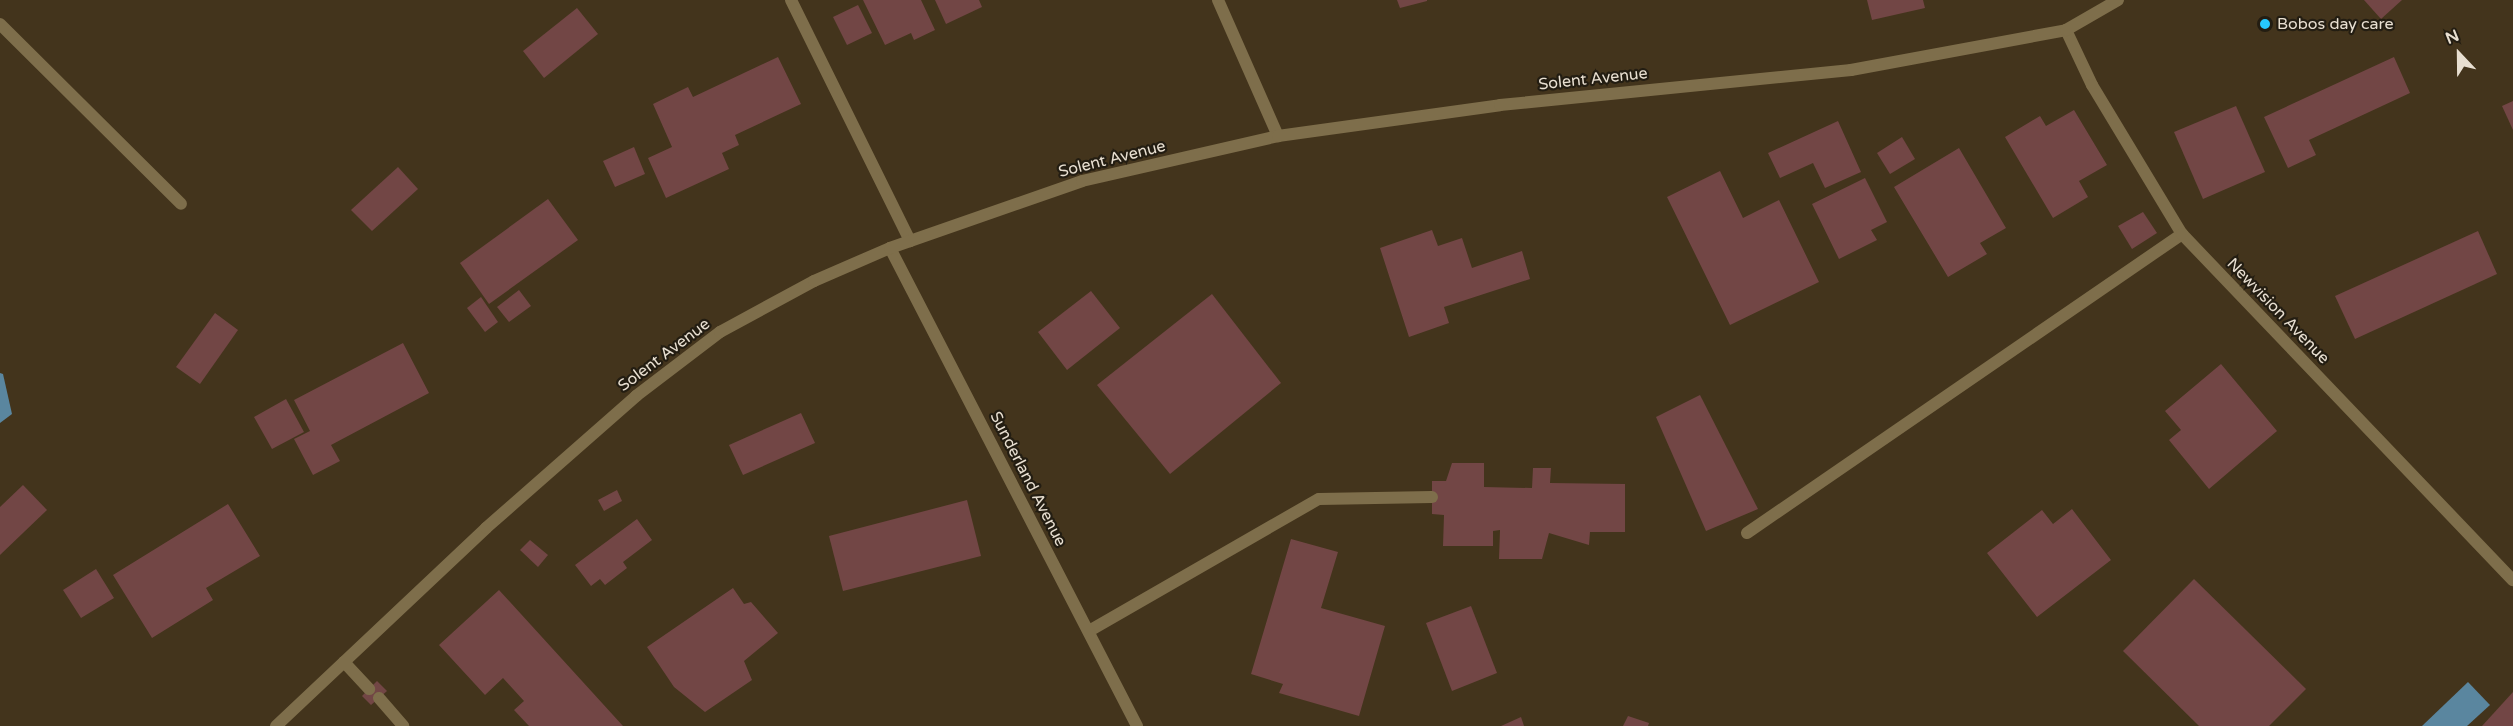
<!DOCTYPE html>
<html>
<head>
<meta charset="utf-8">
<style>
	body { margin:0 }
	#map { position:relative; width:2513px; height:726px; overflow:hidden; background:#43341c; font-family:"Varela Round",sans-serif }
	div>[style] { position:absolute }
	.water>* { inset:0; background:#5a869f }
	.building>* { inset:0; background:#724645 }
	.lane>* { height:12px; margin:-6px; padding:0 6px; transform-origin:6px; border-radius:6px; background:#7e6e4b }
	.street>* { height:12px; margin:-6px; padding:0 6px; transform-origin:6px; border-radius:6px; background:#7e6e4b }
	.dots>* { width:16px; height:16px; translate:-50% -50%; box-sizing:border-box; border:3px solid #231d12; border-radius:50% }
	span { translate:-50% -50%; white-space:nowrap; text-align:center; line-height:1.15; -webkit-text-stroke:4.5px #231d12; paint-order:stroke }
	.poi-label { font-size:16px; color:#e8dfd1 }
	.left { translate:0 -50%; text-align:left }
	.street-label { font-size:16px; color:#e8dfd1 }
	.north { position:absolute; left:2429px; top:24px; width:60px; height:60px; -webkit-text-stroke:4px #231d12; paint-order:stroke; rotate:338deg; font-size:16px; font-weight:700; line-height:24px; text-align:center; color:#e8dfd1 }
	.north::after { content:''; display:block; margin:auto; width:21px; height:27px; background:#e8dfd1; clip-path:polygon(50% 0,100% 100%,50% 72%,0 100%) }
</style>
</head>
<body>
<div id="map">
	<div class="water">
		<div style="clip-path:polygon(0 373px,3px 374px,12px 414px,0 423px)"></div>
		<div style="clip-path:polygon(2468px 682px,2490px 705px,2467px 726px,2422px 726px)"></div>
	</div>
	<div class="building">
		<div style="clip-path:polygon(863px 0,921px 0,935px 30px,914px 40px,911px 33px,885px 45px)"></div>
		<div style="clip-path:polygon(935px 0,979px 0,982px 7px,946px 24px)"></div>
		<div style="clip-path:polygon(1397px 0,1427px 0,1427px 1px,1400px 8px)"></div>
		<div style="clip-path:polygon(1867px 0,1923px 0,1925px 8px,1872px 20px)"></div>
		<div style="clip-path:polygon(2364px 0,2402px 0,2381px 19px)"></div>
		<div style="clip-path:polygon(858px 5px,872px 33px,847px 45px,833px 17px)"></div>
		<div style="clip-path:polygon(577px 8px,598px 34px,544px 78px,523px 51px)"></div>
		<div style="clip-path:polygon(778px 57px,801px 104px,735px 135px,739px 145px,722px 153px,729px 169px,666px 198px,648px 158px,672px 147px,653px 104px,688px 87px,693px 97px)"></div>
		<div style="clip-path:polygon(2394px 57px,2410px 93px,2309px 140px,2316px 155px,2288px 168px,2264px 117px)"></div>
		<div style="clip-path:polygon(2513px 101px,2513px 130px,2502px 106px)"></div>
		<div style="clip-path:polygon(2236px 106px,2265px 172px,2203px 199px,2174px 132px)"></div>
		<div style="clip-path:polygon(2074px 110px,2107px 165px,2079px 181px,2088px 197px,2053px 218px,2005px 137px,2040px 116px,2046px 126px)"></div>
		<div style="clip-path:polygon(1838px 121px,1861px 172px,1825px 188px,1813px 163px,1780px 178px,1768px 153px)"></div>
		<div style="clip-path:polygon(1902px 137px,1915px 159px,1890px 174px,1877px 153px)"></div>
		<div style="clip-path:polygon(634px 147px,645px 174px,615px 187px,603px 161px)"></div>
		<div style="clip-path:polygon(1959px 148px,2006px 228px,1980px 243px,1987px 254px,1948px 277px,1894px 187px)"></div>
		<div style="clip-path:polygon(398px 167px,418px 189px,372px 231px,351px 210px)"></div>
		<div style="clip-path:polygon(1720px 171px,1743px 218px,1779px 200px,1819px 282px,1730px 325px,1667px 197px)"></div>
		<div style="clip-path:polygon(1865px 178px,1887px 222px,1871px 230px,1877px 240px,1839px 259px,1812px 204px)"></div>
		<div style="clip-path:polygon(548px 199px,578px 240px,489px 304px,460px 263px)"></div>
		<div style="clip-path:polygon(2143px 212px,2157px 233px,2132px 249px,2118px 226px)"></div>
		<div style="clip-path:polygon(1432px 230px,1438px 246px,1462px 238px,1472px 268px,1522px 251px,1530px 279px,1444px 307px,1449px 323px,1409px 337px,1380px 248px)"></div>
		<div style="clip-path:polygon(2478px 231px,2497px 274px,2355px 339px,2335px 296px)"></div>
		<div style="clip-path:polygon(519px 290px,531px 306px,509px 322px,497px 307px)"></div>
		<div style="clip-path:polygon(1091px 291px,1120px 328px,1067px 370px,1038px 332px)"></div>
		<div style="clip-path:polygon(1212px 294px,1281px 383px,1170px 474px,1097px 385px)"></div>
		<div style="clip-path:polygon(481px 297px,498px 322px,485px 332px,467px 308px)"></div>
		<div style="clip-path:polygon(215px 313px,238px 330px,200px 384px,176px 367px)"></div>
		<div style="clip-path:polygon(403px 343px,429px 393px,331px 445px,340px 461px,313px 475px,294px 439px,310px 431px,294px 400px)"></div>
		<div style="clip-path:polygon(2221px 364px,2277px 431px,2209px 489px,2169px 440px,2181px 430px,2165px 411px)"></div>
		<div style="clip-path:polygon(1700px 395px,1758px 509px,1706px 531px,1656px 417px)"></div>
		<div style="clip-path:polygon(286px 399px,304px 432px,272px 449px,254px 417px)"></div>
		<div style="clip-path:polygon(801px 413px,815px 443px,743px 475px,729px 445px)"></div>
		<div style="clip-path:polygon(1452px 463px,1484px 463px,1484px 487px,1532px 488px,1533px 468px,1551px 468px,1550px 483px,1625px 484px,1625px 532px,1590px 532px,1589px 545px,1549px 533px,1542px 559px,1499px 559px,1500px 530px,1493px 531px,1493px 546px,1443px 546px,1444px 515px,1432px 514px,1432px 481px,1446px 481px)"></div>
		<div style="clip-path:polygon(23px 485px,47px 510px,0 555px,0 507px)"></div>
		<div style="clip-path:polygon(617px 490px,622px 501px,604px 511px,598px 500px)"></div>
		<div style="clip-path:polygon(967px 500px,981px 556px,843px 591px,829px 536px)"></div>
		<div style="clip-path:polygon(228px 504px,260px 556px,206px 588px,213px 600px,152px 638px,113px 575px)"></div>
		<div style="clip-path:polygon(2072px 509px,2111px 560px,2037px 617px,1987px 553px,2042px 510px,2053px 524px)"></div>
		<div style="clip-path:polygon(637px 519px,652px 540px,623px 562px,627px 568px,605px 585px,600px 579px,591px 586px,575px 565px)"></div>
		<div style="clip-path:polygon(1291px 539px,1338px 552px,1321px 608px,1385px 626px,1359px 716px,1279px 693px,1283px 684px,1251px 674px)"></div>
		<div style="clip-path:polygon(530px 540px,548px 555px,538px 567px,520px 550px)"></div>
		<div style="clip-path:polygon(96px 569px,114px 598px,81px 618px,63px 590px)"></div>
		<div style="clip-path:polygon(2194px 579px,2306px 689px,2269px 726px,2199px 726px,2123px 651px)"></div>
		<div style="clip-path:polygon(733px 588px,744px 604px,751px 602px,778px 633px,744px 661px,752px 680px,705px 712px,674px 687px,647px 647px)"></div>
		<div style="clip-path:polygon(499px 590px,623px 726px,529px 726px,514px 710px,524px 701px,503px 678px,485px 695px,439px 645px)"></div>
		<div style="clip-path:polygon(1471px 606px,1497px 673px,1452px 691px,1426px 623px)"></div>
		<div style="clip-path:polygon(377px 681px,387px 691px,371px 705px,362px 696px)"></div>
		<div style="clip-path:polygon(2513px 692px,2513px 726px,2482px 726px)"></div>
		<div style="clip-path:polygon(1628px 716px,1649px 723px,1648px 726px,1623px 726px)"></div>
		<div style="clip-path:polygon(1521px 717px,1524px 726px,1501px 726px)"></div>
	</div>
	<div class="lane">
		<div style="left:0;top:24px;width:255px;rotate:44.8deg"></div>
		<div style="left:1747px;top:533px;width:528px;rotate:-34.5deg"></div>
		<div style="left:1089px;top:631px;width:265px;rotate:-29.9deg"></div>
		<div style="left:1319px;top:499px;width:113px;rotate:-1deg"></div>
	</div>
	<div class="street">
		<div style="left:791px;top:0;width:269px;rotate:63.7deg"></div>
		<div style="left:1218px;top:0;width:149px;rotate:66.2deg"></div>
		<div style="left:2066px;top:30px;width:61px;rotate:64.7deg"></div>
		<div style="left:2092px;top:85px;width:174px;rotate:58.9deg"></div>
		<div style="left:2182px;top:234px;width:479px;rotate:46.3deg"></div>
		<div style="left:890px;top:248px;width:538px;rotate:62.67deg"></div>
		<div style="left:344px;top:662px;width:37px;rotate:47deg"></div>
		<div style="left:379px;top:698px;width:37px;rotate:49deg"></div>
		<div style="left:276px;top:726px;width:289px;rotate:-43.3deg"></div>
		<div style="left:486px;top:528px;width:200px;rotate:-41.3deg"></div>
		<div style="left:636px;top:396px;width:106px;rotate:-37.3deg"></div>
		<div style="left:720px;top:332px;width:107px;rotate:-28.5deg"></div>
		<div style="left:814px;top:281px;width:83px;rotate:-23.5deg"></div>
		<div style="left:890px;top:248px;width:203px;rotate:-19.2deg"></div>
		<div style="left:1082px;top:181px;width:201px;rotate:-12.9deg"></div>
		<div style="left:1278px;top:136px;width:224px;rotate:-7.9deg"></div>
		<div style="left:1500px;top:105px;width:353px;rotate:-5.7deg"></div>
		<div style="left:1851px;top:70px;width:219px;rotate:-10.5deg"></div>
		<div style="left:2066px;top:30px;width:60px;rotate:-30deg"></div>
	</div>
	<div class="dots">
		<div style="left:2265px;top:24px;background:#26c9fe"></div>
	</div>
	<div class="poi-label">
		<span class="left" style="left:2277px;top:24px">Bobos day care</span>
	</div>
	<div class="street-label">
		<span style="left:1593px;top:79px;rotate:-6deg">Solent Avenue</span>
		<span style="left:1112px;top:159px;rotate:-14deg">Solent Avenue</span>
		<span style="left:2278px;top:311px;rotate:46deg">Newvision Avenue</span>
		<span style="left:664px;top:355px;rotate:-37deg">Solent Avenue</span>
		<span style="left:1028px;top:479px;rotate:63deg">Sunderland Avenue</span>
	</div>
	<div class="north">N</div>
</div>
</body>
</html>
